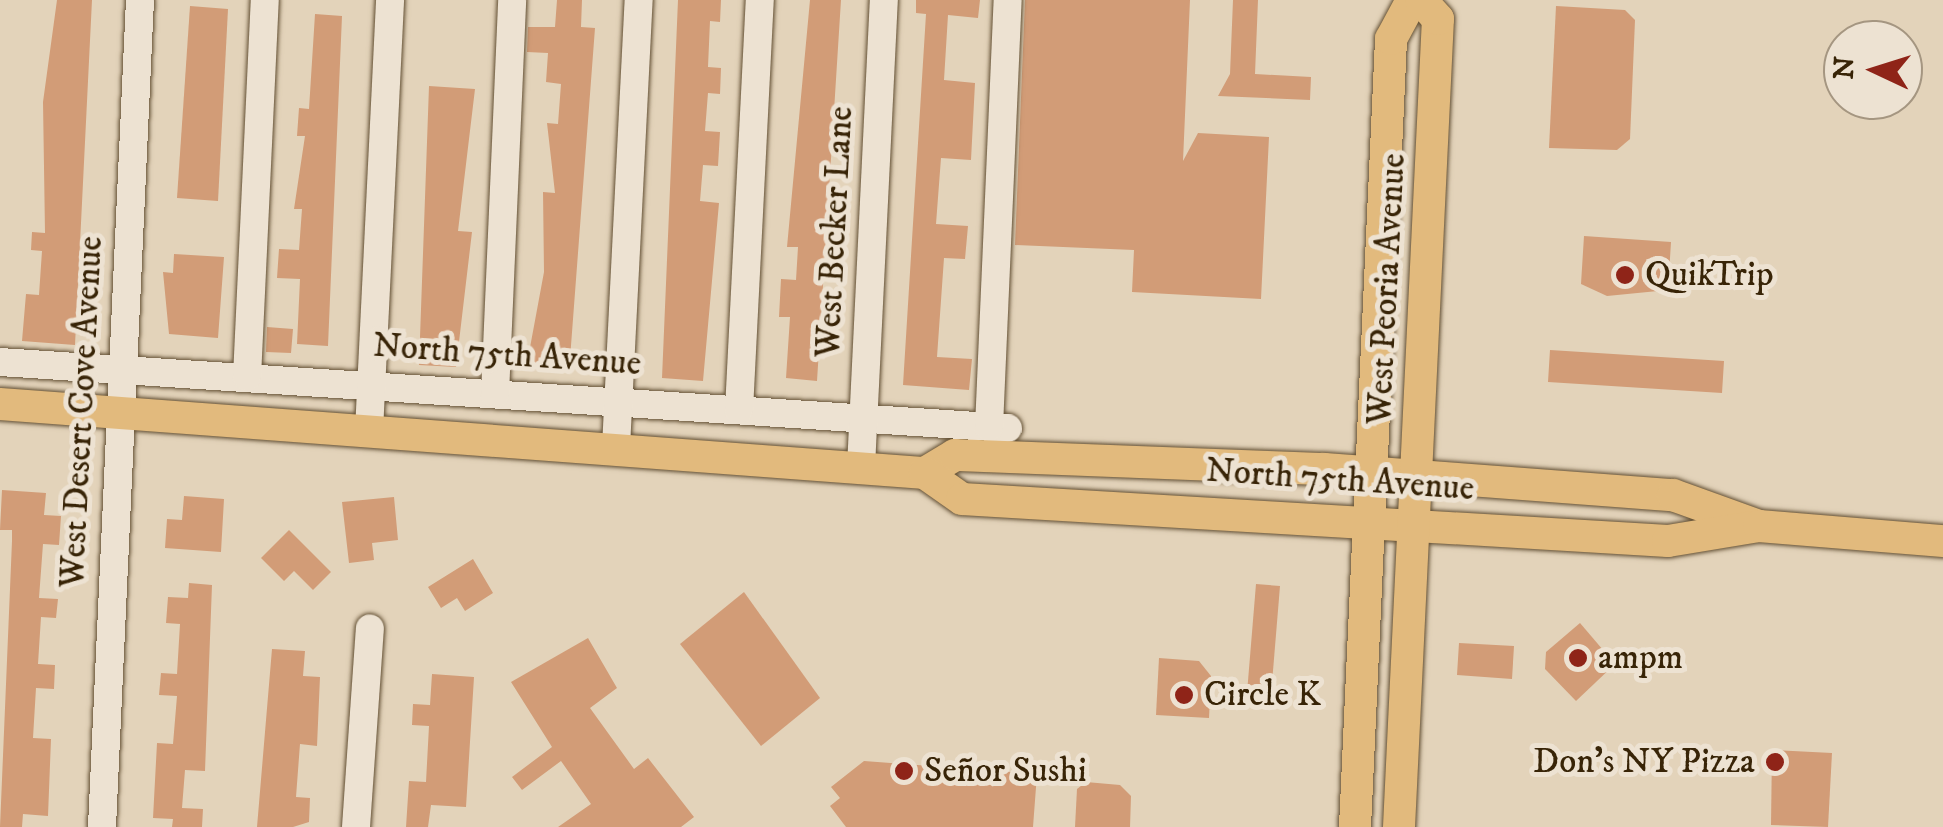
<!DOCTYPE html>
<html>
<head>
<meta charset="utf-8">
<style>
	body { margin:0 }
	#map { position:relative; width:1943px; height:827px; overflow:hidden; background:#e3d3ba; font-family:"IM FELL DW Pica",serif }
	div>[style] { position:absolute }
	.building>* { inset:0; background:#d29c77 }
	.roads { filter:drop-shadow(0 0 2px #635034) drop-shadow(0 0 2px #635034) }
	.minor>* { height:28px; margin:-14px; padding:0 14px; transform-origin:14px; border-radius:14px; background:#ede2d2 }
	.major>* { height:32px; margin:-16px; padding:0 16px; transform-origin:16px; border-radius:16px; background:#e2ba7d }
	.dots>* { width:28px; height:28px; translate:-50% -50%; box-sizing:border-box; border:5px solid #ede2d2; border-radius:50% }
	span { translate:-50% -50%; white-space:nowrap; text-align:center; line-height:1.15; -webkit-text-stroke:10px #ede2d2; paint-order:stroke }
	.street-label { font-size:35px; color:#382407 }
	.poi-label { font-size:35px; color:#382407 }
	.left { translate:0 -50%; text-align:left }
	.right { translate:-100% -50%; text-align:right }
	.north { position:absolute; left:1823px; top:20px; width:100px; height:100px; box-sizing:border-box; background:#ede2d2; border:2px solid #a59681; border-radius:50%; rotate:274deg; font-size:28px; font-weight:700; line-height:40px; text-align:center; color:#382407 }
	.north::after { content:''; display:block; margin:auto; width:35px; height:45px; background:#8f2418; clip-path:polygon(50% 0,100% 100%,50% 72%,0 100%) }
</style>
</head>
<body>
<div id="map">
	<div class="building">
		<div style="clip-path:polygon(57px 0,92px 0,75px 345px,22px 341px,26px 294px,39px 295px,42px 251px,31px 250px,32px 232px,45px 233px,43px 102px)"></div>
		<div style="clip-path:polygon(557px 0,582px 0,581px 27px,595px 28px,569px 372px,526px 369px,544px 272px,543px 192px,555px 193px,547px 123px,558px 124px,561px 84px,546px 82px,548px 53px,527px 52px,528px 27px,555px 27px)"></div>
		<div style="clip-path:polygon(678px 0,721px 0,720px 22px,710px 21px,708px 67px,721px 68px,720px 94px,708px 93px,705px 131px,720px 132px,718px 166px,703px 165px,700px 201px,719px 203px,703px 381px,662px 378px)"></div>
		<div style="clip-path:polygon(810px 0,841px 0,817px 381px,786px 378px,790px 317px,779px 317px,781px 279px,796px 280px,798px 247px,787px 247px)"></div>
		<div style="clip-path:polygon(916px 0,980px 0,978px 18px,948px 15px,944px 80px,975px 83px,971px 160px,941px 158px,936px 224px,968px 226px,965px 259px,944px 258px,937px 357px,972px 359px,969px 390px,903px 385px,926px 14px,916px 13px)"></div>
		<div style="clip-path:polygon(1025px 0,1190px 0,1183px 161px,1198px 133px,1269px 137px,1261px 299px,1132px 292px,1134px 250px,1015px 245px)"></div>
		<div style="clip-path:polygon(1233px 0,1258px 0,1255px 74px,1311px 77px,1310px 100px,1218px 96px,1230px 74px)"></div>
		<div style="clip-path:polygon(190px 6px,228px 9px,218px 201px,177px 198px)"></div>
		<div style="clip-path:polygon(1556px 6px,1625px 10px,1635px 20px,1630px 139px,1617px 150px,1549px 148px)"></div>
		<div style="clip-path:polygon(315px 14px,342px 16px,328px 346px,297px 344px,300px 279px,277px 278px,279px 249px,299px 250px,302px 209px,294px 209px,305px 136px,297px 136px,299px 108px,309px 109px)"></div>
		<div style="clip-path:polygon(429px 86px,475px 89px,458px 231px,472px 232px,456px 367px,419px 365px)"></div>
		<div style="clip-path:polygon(1584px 236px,1671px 242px,1668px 290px,1607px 296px,1581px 284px)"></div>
		<div style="clip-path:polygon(174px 254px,224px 257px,218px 338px,169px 334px,163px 272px,173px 273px)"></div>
		<div style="clip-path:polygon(267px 327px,293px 329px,291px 353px,266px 352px)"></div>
		<div style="clip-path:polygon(1550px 350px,1724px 361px,1722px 393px,1548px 382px)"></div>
		<div style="clip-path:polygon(2px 490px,46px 493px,44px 515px,61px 516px,59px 545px,43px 544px,39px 598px,58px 599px,56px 618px,41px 617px,38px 664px,55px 665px,54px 689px,36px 688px,33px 738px,51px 739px,48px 816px,23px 814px,22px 827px,0 827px,12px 541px,12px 530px,0 530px)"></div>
		<div style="clip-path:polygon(184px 496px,224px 499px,221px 552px,165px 548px,167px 519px,182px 520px)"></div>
		<div style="clip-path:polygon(394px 497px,398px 540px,372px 543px,374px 560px,349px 563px,342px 502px)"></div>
		<div style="clip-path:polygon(289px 530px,331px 572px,313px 590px,294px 571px,284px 581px,261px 558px)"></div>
		<div style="clip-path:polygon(473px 559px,493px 593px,465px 611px,457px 598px,441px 608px,428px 587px)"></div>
		<div style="clip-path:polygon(189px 583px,212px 585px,205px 771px,185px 770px,182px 808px,203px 809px,202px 827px,172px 827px,173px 819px,153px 818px,157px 743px,173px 744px,177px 696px,159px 695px,161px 673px,177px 674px,180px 624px,166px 623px,168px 597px,188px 598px)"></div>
		<div style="clip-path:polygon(1256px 584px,1280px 586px,1271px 695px,1247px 693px)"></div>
		<div style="clip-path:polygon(744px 592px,820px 698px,761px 746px,680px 644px)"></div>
		<div style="clip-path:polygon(1580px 623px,1615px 664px,1576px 701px,1545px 669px,1546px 652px)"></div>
		<div style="clip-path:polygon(588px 638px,617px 688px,590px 708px,634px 769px,648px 758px,694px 817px,681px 827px,558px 827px,591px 804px,561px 761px,522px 790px,512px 777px,552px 747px,511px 682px)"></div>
		<div style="clip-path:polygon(1459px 643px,1514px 646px,1512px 679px,1457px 675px)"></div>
		<div style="clip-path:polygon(272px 649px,305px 651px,303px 676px,320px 677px,317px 746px,300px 744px,296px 797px,310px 798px,309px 822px,293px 827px,257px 827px)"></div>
		<div style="clip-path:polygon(1159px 658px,1199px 661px,1211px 676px,1209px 718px,1156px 715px)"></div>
		<div style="clip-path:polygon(432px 674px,474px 677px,466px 807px,431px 805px,428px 827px,406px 827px,409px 781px,426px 782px,429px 726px,412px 725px,413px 704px,430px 705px)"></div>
		<div style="clip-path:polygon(1772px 750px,1832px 753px,1828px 827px,1771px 825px)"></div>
		<div style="clip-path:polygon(864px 761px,1037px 774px,1033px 827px,846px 827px,830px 806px,840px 798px,831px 787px)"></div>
		<div style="clip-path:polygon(1086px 782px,1120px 785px,1131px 796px,1130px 827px,1075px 827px,1077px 789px)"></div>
	</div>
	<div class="roads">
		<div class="minor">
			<div style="left:0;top:362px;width:1010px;rotate:3.75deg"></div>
			<div style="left:247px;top:377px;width:377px;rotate:-87.3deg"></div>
			<div style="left:495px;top:394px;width:394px;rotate:-87.5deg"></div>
			<div style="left:739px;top:410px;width:411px;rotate:-87.1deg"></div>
			<div style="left:989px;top:427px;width:427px;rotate:-87.5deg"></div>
			<div style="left:369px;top:431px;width:432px;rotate:-87.2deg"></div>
			<div style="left:616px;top:447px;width:448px;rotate:-87.1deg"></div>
			<div style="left:861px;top:467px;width:468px;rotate:-87.2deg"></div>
			<div style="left:102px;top:827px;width:828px;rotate:-87.37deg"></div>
			<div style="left:356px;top:827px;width:199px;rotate:-86deg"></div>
		</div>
		<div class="major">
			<div style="left:0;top:404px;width:928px;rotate:4.27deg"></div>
			<div style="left:925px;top:473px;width:35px;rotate:-31deg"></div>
			<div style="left:955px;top:455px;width:369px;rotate:2.2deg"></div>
			<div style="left:1324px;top:469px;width:350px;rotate:4.3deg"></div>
			<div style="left:1673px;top:495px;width:91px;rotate:19.8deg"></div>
			<div style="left:925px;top:473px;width:45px;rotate:35.1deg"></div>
			<div style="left:962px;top:499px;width:707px;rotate:3.4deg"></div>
			<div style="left:1668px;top:541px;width:92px;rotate:-9.4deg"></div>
			<div style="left:1759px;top:526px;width:185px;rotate:4.7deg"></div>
			<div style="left:1355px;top:827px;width:789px;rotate:-87.38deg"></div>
			<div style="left:1391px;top:39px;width:44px;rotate:-61.7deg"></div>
			<div style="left:1399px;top:827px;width:809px;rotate:-87.24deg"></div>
			<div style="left:1438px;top:19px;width:25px;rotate:-132deg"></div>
		</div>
	</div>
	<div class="dots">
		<div style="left:1625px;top:275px;background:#8f2418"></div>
		<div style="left:1578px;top:658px;background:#8f2418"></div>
		<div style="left:1184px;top:695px;background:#8f2418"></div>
		<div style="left:1775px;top:762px;background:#8f2418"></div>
		<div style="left:904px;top:771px;background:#8f2418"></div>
	</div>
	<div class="street-label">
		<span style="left:835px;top:232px;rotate:-87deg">West Becker Lane</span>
		<span style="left:1387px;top:289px;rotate:-87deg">West Peoria Avenue</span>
		<span style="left:507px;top:355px;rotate:4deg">North 75th Avenue</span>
		<span style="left:82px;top:412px;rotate:-87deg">West Desert Cove Avenue</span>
		<span style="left:1340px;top:480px;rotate:4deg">North 75th Avenue</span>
	</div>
	<div class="poi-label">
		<span class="left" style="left:1645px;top:275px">QuikTrip</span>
		<span class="left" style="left:1598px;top:658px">ampm</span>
		<span class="left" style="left:1204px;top:695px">Circle K</span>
		<span class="right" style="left:1755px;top:762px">Don's NY Pizza</span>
		<span class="left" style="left:924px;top:771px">Señor Sushi</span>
	</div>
	<div class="north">N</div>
</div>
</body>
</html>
